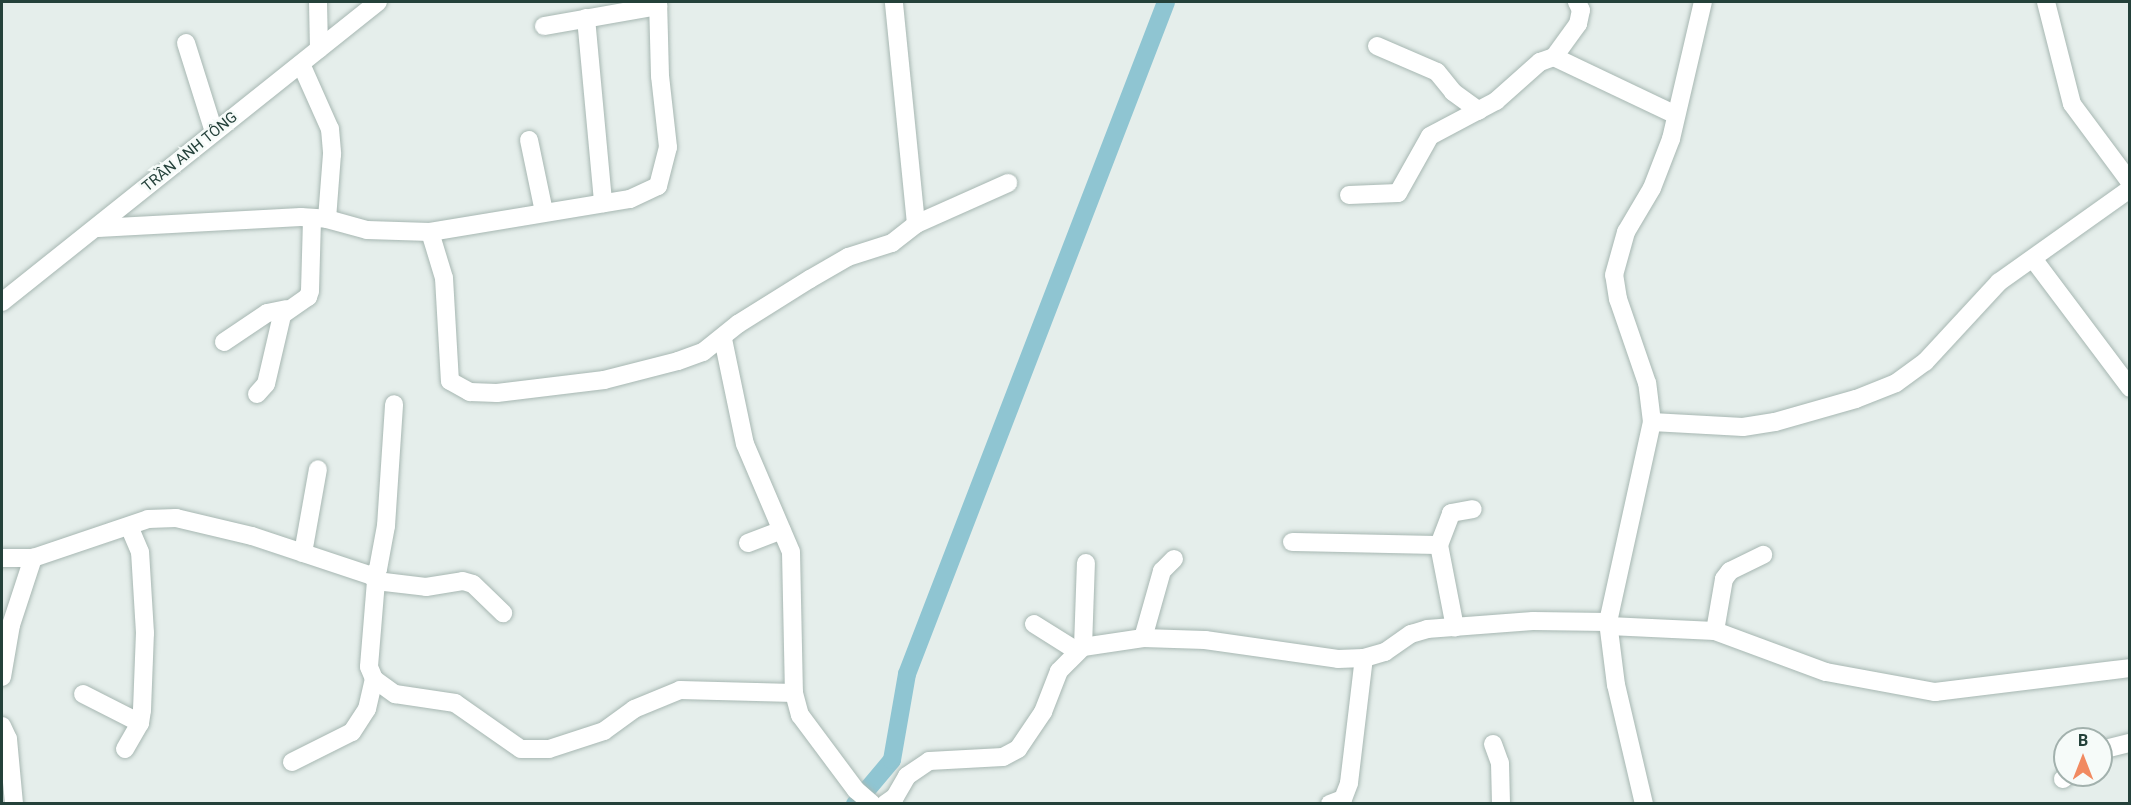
<!DOCTYPE html>
<html>
<head>
<meta charset="utf-8">
<style>
	body { margin:0 }
	#map { position:relative; width:2131px; height:805px; overflow:hidden; background:#e5eeeb; font-family:Roboto,sans-serif }
	div>[style] { position:absolute }
	.canal>* { height:18px; margin:-9px; padding:0 9px; transform-origin:9px; border-radius:9px; background:#8fc5d2 }
	.roads { filter:drop-shadow(0 0 2px #a7b7b2) drop-shadow(0 0 2px #a7b7b2) }
	.minor>* { height:18px; margin:-9px; padding:0 9px; transform-origin:9px; border-radius:9px; background:#fff }
	span { translate:-50% -50%; white-space:nowrap; text-align:center; line-height:1.15; -webkit-text-stroke:5px #f6fbf9; paint-order:stroke }
	.street-label { font-size:15px; color:#24413a }
	.frame { position:absolute; inset:0; border:3px solid #24413a; pointer-events:none }
	.north { position:absolute; left:2053px; top:727px; width:60px; height:60px; box-sizing:border-box; background:#f6fbf9; border:2px solid #a2b1ad; border-radius:50%; rotate:0deg; font-size:16px; font-weight:700; line-height:24px; text-align:center; color:#24413a }
	.north::after { content:''; display:block; margin:auto; width:21px; height:27px; background:#f18a61; clip-path:polygon(50% 0,100% 100%,50% 72%,0 100%) }
</style>
</head>
<body>
<div id="map">
	<div class="canal">
		<div style="left:855px;top:804px;width:57px;rotate:-49.9deg"></div>
		<div style="left:892px;top:760px;width:87px;rotate:-80.1deg"></div>
		<div style="left:907px;top:674px;width:720px;rotate:-68.92deg"></div>
	</div>
	<div class="roads">
		<div class="minor">
			<div style="left:318px;top:2px;width:47px;rotate:88.8deg"></div>
			<div style="left:2046px;top:2px;width:105px;rotate:75.7deg"></div>
			<div style="left:2072px;top:104px;width:97px;rotate:53.4deg"></div>
			<div style="left:586px;top:18px;width:186px;rotate:84.7deg"></div>
			<div style="left:544px;top:26px;width:116px;rotate:-10deg"></div>
			<div style="left:186px;top:43px;width:93px;rotate:72.5deg"></div>
			<div style="left:1377px;top:46px;width:65px;rotate:23.4deg"></div>
			<div style="left:1437px;top:72px;width:26px;rotate:51deg"></div>
			<div style="left:1453px;top:92px;width:32px;rotate:36deg"></div>
			<div style="left:1554px;top:57px;width:41px;rotate:-54deg"></div>
			<div style="left:1578px;top:24px;width:14px;rotate:-78deg"></div>
			<div style="left:1581px;top:10px;width:9px;rotate:-117deg"></div>
			<div style="left:301px;top:64px;width:71px;rotate:66deg"></div>
			<div style="left:330px;top:129px;width:25px;rotate:85deg"></div>
			<div style="left:332px;top:154px;width:65px;rotate:94.4deg"></div>
			<div style="left:529px;top:140px;width:74px;rotate:78.2deg"></div>
			<div style="left:1349px;top:195px;width:49px;rotate:-2.3deg"></div>
			<div style="left:1398px;top:193px;width:65px;rotate:-60.7deg"></div>
			<div style="left:1430px;top:136px;width:75px;rotate:-27.9deg"></div>
			<div style="left:1496px;top:101px;width:59px;rotate:-41.6deg"></div>
			<div style="left:1540px;top:62px;width:15px;rotate:-20deg"></div>
			<div style="left:1554px;top:57px;width:133px;rotate:25.4deg"></div>
			<div style="left:916px;top:224px;width:101px;rotate:-24deg"></div>
			<div style="left:98px;top:228px;width:203px;rotate:-3.1deg"></div>
			<div style="left:301px;top:217px;width:26px;rotate:4deg"></div>
			<div style="left:327px;top:219px;width:41px;rotate:15.4deg"></div>
			<div style="left:367px;top:230px;width:63px;rotate:1.8deg"></div>
			<div style="left:430px;top:232px;width:48px;rotate:73.1deg"></div>
			<div style="left:444px;top:278px;width:103px;rotate:86.7deg"></div>
			<div style="left:450px;top:381px;width:23px;rotate:29deg"></div>
			<div style="left:470px;top:392px;width:27px;rotate:2deg"></div>
			<div style="left:497px;top:393px;width:108px;rotate:-6.9deg"></div>
			<div style="left:604px;top:380px;width:76px;rotate:-14.4deg"></div>
			<div style="left:678px;top:361px;width:27px;rotate:-20deg"></div>
			<div style="left:703px;top:352px;width:45px;rotate:-38.7deg"></div>
			<div style="left:738px;top:324px;width:85px;rotate:-32deg"></div>
			<div style="left:810px;top:279px;width:44px;rotate:-30.1deg"></div>
			<div style="left:848px;top:257px;width:46px;rotate:-17.7deg"></div>
			<div style="left:892px;top:243px;width:31px;rotate:-38deg"></div>
			<div style="left:916px;top:224px;width:223px;rotate:-95.7deg"></div>
			<div style="left:430px;top:232px;width:203px;rotate:-9.4deg"></div>
			<div style="left:630px;top:199px;width:31px;rotate:-25deg"></div>
			<div style="left:658px;top:186px;width:40px;rotate:-75.6deg"></div>
			<div style="left:668px;top:147px;width:71px;rotate:-96.4deg"></div>
			<div style="left:660px;top:76px;width:74px;rotate:-91.5deg"></div>
			<div style="left:2034px;top:260px;width:160px;rotate:53.1deg"></div>
			<div style="left:2px;top:302px;width:481px;rotate:-38.6deg"></div>
			<div style="left:723px;top:339px;width:107px;rotate:78.2deg"></div>
			<div style="left:745px;top:444px;width:117px;rotate:66.9deg"></div>
			<div style="left:791px;top:552px;width:141px;rotate:88.8deg"></div>
			<div style="left:794px;top:693px;width:23px;rotate:75deg"></div>
			<div style="left:800px;top:715px;width:94px;rotate:53.3deg"></div>
			<div style="left:856px;top:790px;width:21px;rotate:41deg"></div>
			<div style="left:224px;top:342px;width:52px;rotate:-34deg"></div>
			<div style="left:267px;top:313px;width:20px;rotate:-11deg"></div>
			<div style="left:257px;top:394px;width:13px;rotate:-48deg"></div>
			<div style="left:266px;top:384px;width:71px;rotate:-76.9deg"></div>
			<div style="left:282px;top:315px;width:32px;rotate:-35deg"></div>
			<div style="left:308px;top:297px;width:6px;rotate:-72deg"></div>
			<div style="left:310px;top:291px;width:73px;rotate:-88.4deg"></div>
			<div style="left:1652px;top:422px;width:91px;rotate:3.1deg"></div>
			<div style="left:1743px;top:427px;width:32px;rotate:-9deg"></div>
			<div style="left:1775px;top:422px;width:84px;rotate:-15.9deg"></div>
			<div style="left:1856px;top:399px;width:43px;rotate:-21.8deg"></div>
			<div style="left:1896px;top:383px;width:36px;rotate:-36deg"></div>
			<div style="left:1925px;top:362px;width:109px;rotate:-47.2deg"></div>
			<div style="left:1999px;top:282px;width:161px;rotate:-35.4deg"></div>
			<div style="left:1292px;top:542px;width:147px;rotate:1.2deg"></div>
			<div style="left:1439px;top:545px;width:84px;rotate:79deg"></div>
			<div style="left:748px;top:543px;width:36px;rotate:-21deg"></div>
			<div style="left:1439px;top:545px;width:34px;rotate:-69deg"></div>
			<div style="left:1451px;top:513px;width:22px;rotate:-10deg"></div>
			<div style="left:303px;top:553px;width:85px;rotate:-79.9deg"></div>
			<div style="left:2px;top:558px;width:31px"></div>
			<div style="left:33px;top:558px;width:121px;rotate:-18.7deg"></div>
			<div style="left:148px;top:519px;width:28px;rotate:-2deg"></div>
			<div style="left:176px;top:518px;width:78px;rotate:13.3deg"></div>
			<div style="left:252px;top:536px;width:126px;rotate:18.4deg"></div>
			<div style="left:372px;top:576px;width:6px;rotate:51deg"></div>
			<div style="left:376px;top:581px;width:86px;rotate:94.7deg"></div>
			<div style="left:369px;top:667px;width:13px;rotate:67deg"></div>
			<div style="left:374px;top:679px;width:26px;rotate:36deg"></div>
			<div style="left:395px;top:694px;width:61px;rotate:8.5deg"></div>
			<div style="left:455px;top:703px;width:80px;rotate:34.9deg"></div>
			<div style="left:521px;top:749px;width:28px"></div>
			<div style="left:549px;top:749px;width:58px;rotate:-18.1deg"></div>
			<div style="left:604px;top:731px;width:37px;rotate:-36deg"></div>
			<div style="left:634px;top:709px;width:50px;rotate:-22.4deg"></div>
			<div style="left:680px;top:690px;width:114px;rotate:1.5deg"></div>
			<div style="left:372px;top:576px;width:9px;rotate:-49deg"></div>
			<div style="left:378px;top:569px;width:44px;rotate:-79.5deg"></div>
			<div style="left:386px;top:526px;width:122px;rotate:-86.2deg"></div>
			<div style="left:376px;top:581px;width:50px;rotate:6.8deg"></div>
			<div style="left:426px;top:587px;width:37px;rotate:-9deg"></div>
			<div style="left:463px;top:581px;width:10px;rotate:17deg"></div>
			<div style="left:473px;top:584px;width:42px;rotate:44deg"></div>
			<div style="left:1034px;top:624px;width:51px;rotate:32.1deg"></div>
			<div style="left:1609px;top:626px;width:106px;rotate:2.7deg"></div>
			<div style="left:1715px;top:631px;width:118px;rotate:20.3deg"></div>
			<div style="left:1826px;top:672px;width:111px;rotate:10.4deg"></div>
			<div style="left:1935px;top:692px;width:196px;rotate:-7deg"></div>
			<div style="left:1715px;top:631px;width:53px;rotate:-80.2deg"></div>
			<div style="left:1724px;top:579px;width:10px;rotate:-53deg"></div>
			<div style="left:1730px;top:571px;width:37px;rotate:-26deg"></div>
			<div style="left:1143px;top:638px;width:70px;rotate:-74.2deg"></div>
			<div style="left:1162px;top:571px;width:17px;rotate:-45deg"></div>
			<div style="left:1083px;top:647px;width:84px;rotate:-88deg"></div>
			<div style="left:2px;top:677px;width:53px;rotate:-80.2deg"></div>
			<div style="left:11px;top:625px;width:71px;rotate:-71.8deg"></div>
			<div style="left:83px;top:694px;width:64px;rotate:27deg"></div>
			<div style="left:2px;top:726px;width:14px;rotate:65deg"></div>
			<div style="left:8px;top:739px;width:65px;rotate:84.7deg"></div>
			<div style="left:1493px;top:744px;width:20px;rotate:70deg"></div>
			<div style="left:1500px;top:763px;width:41px;rotate:88.6deg"></div>
			<div style="left:125px;top:749px;width:30px;rotate:-60deg"></div>
			<div style="left:140px;top:723px;width:13px;rotate:-81deg"></div>
			<div style="left:142px;top:710px;width:77px;rotate:-87.8deg"></div>
			<div style="left:145px;top:633px;width:81px;rotate:-93.5deg"></div>
			<div style="left:140px;top:552px;width:28px;rotate:-113deg"></div>
			<div style="left:2101px;top:750px;width:30px;rotate:-14deg"></div>
			<div style="left:292px;top:762px;width:67px;rotate:-26.6deg"></div>
			<div style="left:352px;top:732px;width:27px;rotate:-57deg"></div>
			<div style="left:367px;top:709px;width:31px;rotate:-77deg"></div>
			<div style="left:2063px;top:779px;width:6px;rotate:-39deg"></div>
			<div style="left:885px;top:804px;width:12px;rotate:-35deg"></div>
			<div style="left:895px;top:797px;width:24px;rotate:-60deg"></div>
			<div style="left:907px;top:776px;width:27px;rotate:-34deg"></div>
			<div style="left:929px;top:761px;width:74px;rotate:-3.1deg"></div>
			<div style="left:1003px;top:757px;width:17px;rotate:-28deg"></div>
			<div style="left:1018px;top:749px;width:45px;rotate:-56deg"></div>
			<div style="left:1043px;top:712px;width:44px;rotate:-68.7deg"></div>
			<div style="left:1059px;top:671px;width:34px;rotate:-45deg"></div>
			<div style="left:1083px;top:647px;width:61px;rotate:-8.5deg"></div>
			<div style="left:1143px;top:638px;width:62px;rotate:1.8deg"></div>
			<div style="left:1205px;top:640px;width:134px;rotate:8.1deg"></div>
			<div style="left:1338px;top:659px;width:26px;rotate:-2deg"></div>
			<div style="left:1364px;top:658px;width:22px;rotate:-16deg"></div>
			<div style="left:1385px;top:652px;width:32px;rotate:-35deg"></div>
			<div style="left:1411px;top:634px;width:17px;rotate:-17deg"></div>
			<div style="left:1427px;top:629px;width:106px;rotate:-4.3deg"></div>
			<div style="left:1533px;top:621px;width:75px;rotate:0.8deg"></div>
			<div style="left:1330px;top:804px;width:14px;rotate:-21deg"></div>
			<div style="left:1343px;top:799px;width:17px;rotate:-69deg"></div>
			<div style="left:1349px;top:783px;width:126px;rotate:-83.2deg"></div>
			<div style="left:1644px;top:804px;width:122px;rotate:-103.2deg"></div>
			<div style="left:1616px;top:685px;width:64px;rotate:-97.2deg"></div>
			<div style="left:1608px;top:622px;width:205px;rotate:-77.6deg"></div>
			<div style="left:1652px;top:422px;width:39px;rotate:-97deg"></div>
			<div style="left:1647px;top:383px;width:89px;rotate:-109deg"></div>
			<div style="left:1618px;top:299px;width:24px;rotate:-99deg"></div>
			<div style="left:1614px;top:275px;width:45px;rotate:-74.4deg"></div>
			<div style="left:1626px;top:232px;width:51px;rotate:-59.4deg"></div>
			<div style="left:1652px;top:188px;width:53px;rotate:-68.8deg"></div>
			<div style="left:1671px;top:139px;width:141px;rotate:-76.9deg"></div>
		</div>
	</div>
	<div class="street-label">
		<span style="left:190px;top:152px;rotate:-39deg">TRẦN ANH TÔNG</span>
	</div>
	<div class="frame"></div>
	<div class="north">B</div>
</div>
</body>
</html>
